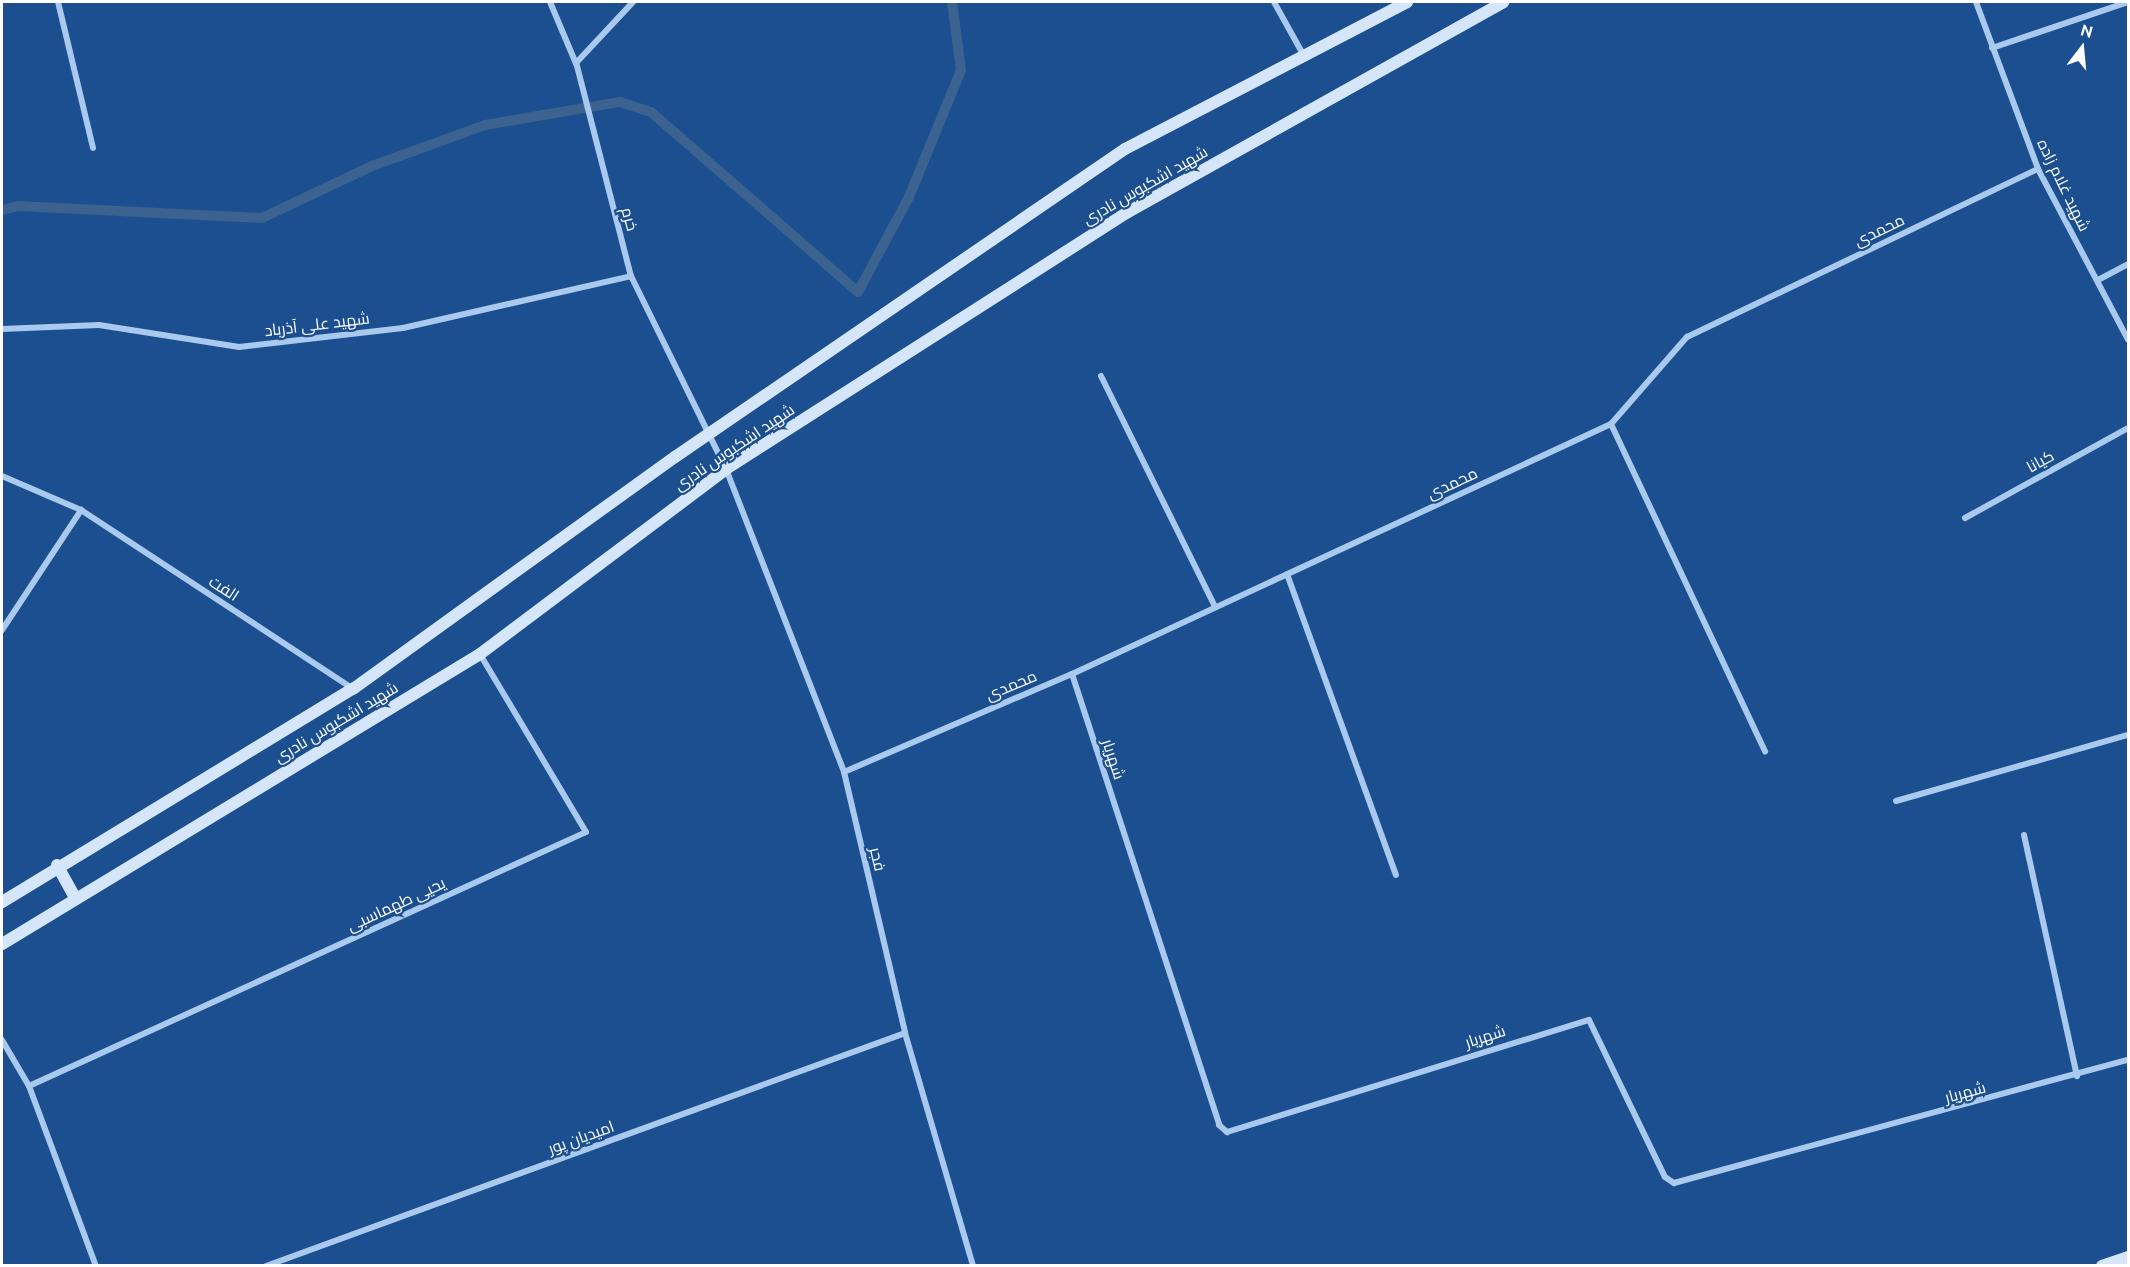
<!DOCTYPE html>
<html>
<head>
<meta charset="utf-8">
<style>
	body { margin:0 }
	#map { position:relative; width:2130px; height:1267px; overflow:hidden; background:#1b4f8f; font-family:Ubuntu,Cairo,sans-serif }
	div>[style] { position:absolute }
	.stream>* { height:10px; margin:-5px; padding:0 5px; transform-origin:5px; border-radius:5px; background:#3c6290 }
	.street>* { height:6px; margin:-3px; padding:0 3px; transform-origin:3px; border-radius:3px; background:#a9c9ee }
	.secondary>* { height:12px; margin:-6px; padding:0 6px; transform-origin:6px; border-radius:6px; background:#d6e6fa }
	span { translate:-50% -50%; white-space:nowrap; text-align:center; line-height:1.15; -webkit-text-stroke:4.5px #1b4f8f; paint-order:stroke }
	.street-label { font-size:16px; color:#fff }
	.frame { position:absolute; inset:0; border:3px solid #fff; pointer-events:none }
	.north { position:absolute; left:2052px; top:18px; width:60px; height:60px; -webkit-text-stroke:4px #1b4f8f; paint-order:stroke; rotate:16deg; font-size:16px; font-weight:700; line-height:24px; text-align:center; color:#fff }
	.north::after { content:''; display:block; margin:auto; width:21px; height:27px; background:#fff; clip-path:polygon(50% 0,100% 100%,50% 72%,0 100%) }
</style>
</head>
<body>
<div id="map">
	<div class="stream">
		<div style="left:2px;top:210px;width:16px;rotate:-14deg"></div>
		<div style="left:18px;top:206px;width:244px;rotate:2.8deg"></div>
		<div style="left:262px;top:218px;width:122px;rotate:-25.3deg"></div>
		<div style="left:372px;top:166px;width:120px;rotate:-19.9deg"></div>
		<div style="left:485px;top:125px;width:137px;rotate:-9.7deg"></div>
		<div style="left:620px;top:102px;width:33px;rotate:18deg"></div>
		<div style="left:651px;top:112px;width:274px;rotate:41deg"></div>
		<div style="left:858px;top:292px;width:108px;rotate:-61.8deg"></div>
		<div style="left:909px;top:197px;width:137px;rotate:-67.7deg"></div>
		<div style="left:961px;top:70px;width:69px;rotate:-97.5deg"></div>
	</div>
	<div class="street">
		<div style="left:58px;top:2px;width:150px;rotate:76.5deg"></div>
		<div style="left:550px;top:2px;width:69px;rotate:67.1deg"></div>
		<div style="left:577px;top:66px;width:217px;rotate:75.6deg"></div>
		<div style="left:631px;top:276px;width:215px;rotate:63.8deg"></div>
		<div style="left:726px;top:469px;width:325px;rotate:68.7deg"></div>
		<div style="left:844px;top:772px;width:268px;rotate:76.8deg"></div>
		<div style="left:905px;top:1033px;width:243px;rotate:73.7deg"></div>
		<div style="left:1274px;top:2px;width:62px;rotate:60.9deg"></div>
		<div style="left:1976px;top:2px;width:178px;rotate:69.6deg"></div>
		<div style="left:2038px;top:169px;width:193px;rotate:62.2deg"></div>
		<div style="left:1992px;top:48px;width:144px;rotate:-18.7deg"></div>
		<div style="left:576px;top:63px;width:83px;rotate:-46.9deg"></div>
		<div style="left:2098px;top:280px;width:34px;rotate:-28deg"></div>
		<div style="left:2px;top:329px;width:97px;rotate:-2.4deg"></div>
		<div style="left:99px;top:325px;width:142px;rotate:8.9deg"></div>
		<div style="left:239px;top:347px;width:165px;rotate:-6.6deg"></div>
		<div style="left:403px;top:328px;width:234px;rotate:-12.8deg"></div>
		<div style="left:1101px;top:376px;width:258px;rotate:63.7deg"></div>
		<div style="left:1611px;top:424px;width:362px;rotate:64.8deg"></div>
		<div style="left:2px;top:476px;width:86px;rotate:23.3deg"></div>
		<div style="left:81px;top:510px;width:324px;rotate:33.3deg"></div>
		<div style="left:1965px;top:518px;width:186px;rotate:-28.9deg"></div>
		<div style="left:1287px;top:574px;width:320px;rotate:70.1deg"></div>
		<div style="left:2px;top:630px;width:144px;rotate:-56.6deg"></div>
		<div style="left:1072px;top:674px;width:474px;rotate:71.9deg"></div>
		<div style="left:1219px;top:1125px;width:11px;rotate:41deg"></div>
		<div style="left:1227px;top:1132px;width:379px;rotate:-17.2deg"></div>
		<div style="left:1589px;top:1020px;width:174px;rotate:64.2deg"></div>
		<div style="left:1665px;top:1177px;width:11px;rotate:34deg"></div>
		<div style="left:1674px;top:1183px;width:470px;rotate:-15.2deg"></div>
		<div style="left:844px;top:772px;width:248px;rotate:-23.3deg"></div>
		<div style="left:1072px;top:674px;width:594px;rotate:-24.88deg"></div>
		<div style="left:1611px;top:424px;width:116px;rotate:-48.9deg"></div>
		<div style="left:1687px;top:337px;width:389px;rotate:-25.6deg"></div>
		<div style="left:1896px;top:801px;width:241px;rotate:-15.9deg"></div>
		<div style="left:2024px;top:835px;width:247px;rotate:77.6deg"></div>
		<div style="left:2px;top:1040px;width:53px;rotate:59.6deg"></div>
		<div style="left:29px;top:1086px;width:192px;rotate:69.6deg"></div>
		<div style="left:29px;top:1086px;width:612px;rotate:-24.51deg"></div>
		<div style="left:586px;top:832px;width:207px;rotate:-120.8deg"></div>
		<div style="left:266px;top:1266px;width:680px;rotate:-20.03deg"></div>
	</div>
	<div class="secondary">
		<div style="left:57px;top:865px;width:38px;rotate:61deg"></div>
		<div style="left:2px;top:902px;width:411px;rotate:-31.3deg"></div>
		<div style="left:353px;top:689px;width:397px;rotate:-35.8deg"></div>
		<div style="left:675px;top:457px;width:545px;rotate:-34.39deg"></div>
		<div style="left:1125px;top:149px;width:318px;rotate:-27.5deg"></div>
		<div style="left:2px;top:944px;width:559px;rotate:-31.24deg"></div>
		<div style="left:480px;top:654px;width:308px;rotate:-36.9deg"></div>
		<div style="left:726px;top:469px;width:477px;rotate:-32.6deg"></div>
		<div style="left:1128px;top:212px;width:430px;rotate:-29.2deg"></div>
		<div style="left:2102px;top:1266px;width:28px;rotate:-19deg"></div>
	</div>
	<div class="street-label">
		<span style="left:1145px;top:185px;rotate:-30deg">شهید اشکبوس نادری</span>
		<span style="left:2064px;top:185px;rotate:64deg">شهید غلام زاده</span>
		<span style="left:630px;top:219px;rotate:75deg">خرم</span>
		<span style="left:1879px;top:230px;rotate:-26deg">محمدی</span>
		<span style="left:317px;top:324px;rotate:-7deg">شهید علی آذرباد</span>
		<span style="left:734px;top:447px;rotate:-34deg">شهید اشکبوس نادری</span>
		<span style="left:2040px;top:461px;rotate:-29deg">کیانا</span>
		<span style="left:1452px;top:483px;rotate:-25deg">محمدی</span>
		<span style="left:224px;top:588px;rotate:33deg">الفت</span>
		<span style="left:1011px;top:685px;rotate:-23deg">محمدی</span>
		<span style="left:336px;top:722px;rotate:-31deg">شهید اشکبوس نادری</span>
		<span style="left:1114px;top:759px;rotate:72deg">شهریار</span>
		<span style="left:878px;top:859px;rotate:77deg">فجر</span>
		<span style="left:396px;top:904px;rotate:-25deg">یحیی طهماسبی</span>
		<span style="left:1485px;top:1036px;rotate:-18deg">شهریار</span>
		<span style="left:1965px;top:1092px;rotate:-15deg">شهریار</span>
		<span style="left:581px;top:1137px;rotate:-20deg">امیدیان پور</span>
	</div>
	<div class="frame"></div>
	<div class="north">N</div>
</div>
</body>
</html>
